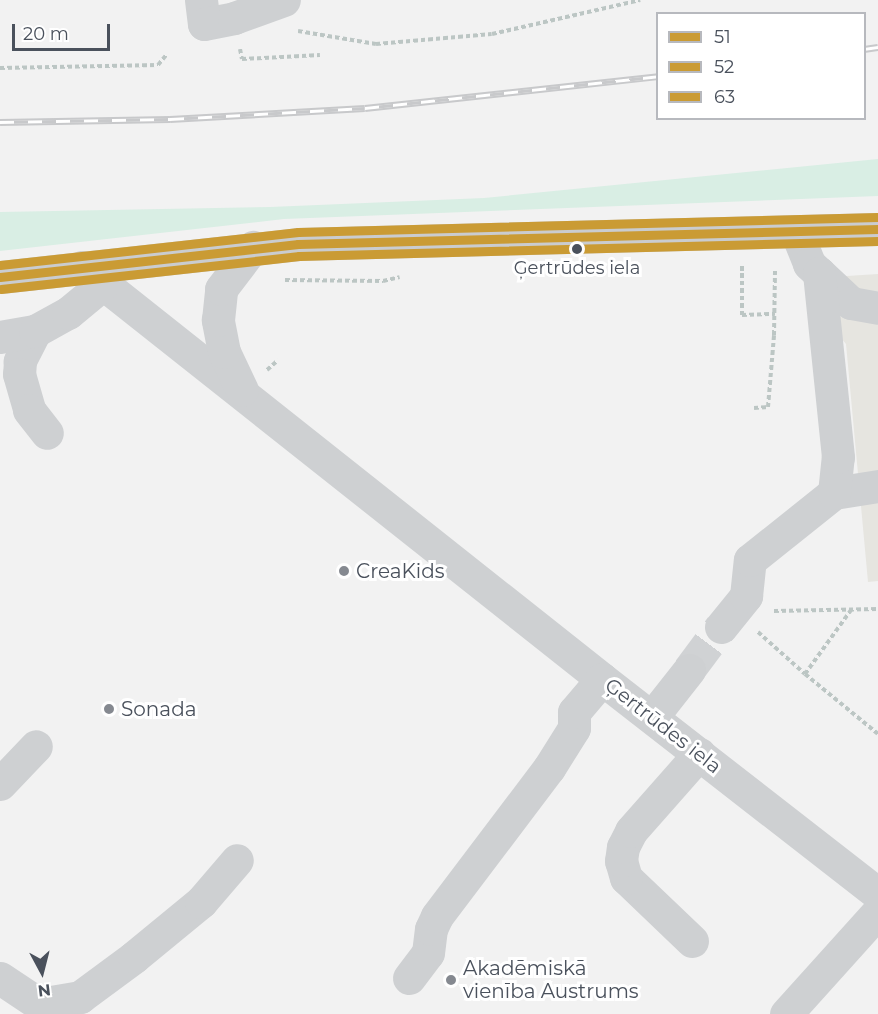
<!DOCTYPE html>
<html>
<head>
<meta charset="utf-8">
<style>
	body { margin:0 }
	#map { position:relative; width:878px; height:1014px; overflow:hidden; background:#f2f2f2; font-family:Montserrat,sans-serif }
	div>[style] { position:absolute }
	.commercial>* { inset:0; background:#e6e5e0 }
	.green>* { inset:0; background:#d9eee4 }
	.minor-tunnel>* { height:33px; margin-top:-16.5px; transform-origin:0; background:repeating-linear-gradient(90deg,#d0d2d4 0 33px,transparent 0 49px) }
	.path>* { height:4px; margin-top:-2px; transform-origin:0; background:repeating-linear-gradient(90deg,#bcc6c4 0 4.5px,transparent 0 7.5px) }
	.minor>* { height:33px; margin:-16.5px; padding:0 16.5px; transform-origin:16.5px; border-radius:16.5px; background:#ced0d2 }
	.major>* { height:33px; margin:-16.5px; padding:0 16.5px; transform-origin:16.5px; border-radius:16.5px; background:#cacccf }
	.rail>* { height:7px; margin-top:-3.5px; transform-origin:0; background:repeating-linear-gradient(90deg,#fff 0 14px,#c8c9cb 0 28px); box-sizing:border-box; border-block:2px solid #c8c9cb }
	.bus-1>* { height:9px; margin:-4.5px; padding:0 4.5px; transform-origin:4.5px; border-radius:4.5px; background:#ca9b34 }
	.bus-2>* { height:9px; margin:-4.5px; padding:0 4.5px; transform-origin:4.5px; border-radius:4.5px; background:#ca9b34 }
	.bus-3>* { height:9px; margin:-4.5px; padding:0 4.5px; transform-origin:4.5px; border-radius:4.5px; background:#ca9b34 }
	.dots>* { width:16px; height:16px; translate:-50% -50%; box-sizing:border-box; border:3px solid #fff; border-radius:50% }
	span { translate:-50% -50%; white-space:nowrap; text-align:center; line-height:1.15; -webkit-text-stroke:6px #fff; paint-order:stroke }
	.bus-label { font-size:18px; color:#4a515c }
	.poi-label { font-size:20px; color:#4a515c }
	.left { translate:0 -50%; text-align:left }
	.street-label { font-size:20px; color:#4a515c }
	.legend { position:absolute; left:656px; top:12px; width:210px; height:108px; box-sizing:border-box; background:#fff; border:2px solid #b7b9be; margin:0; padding:8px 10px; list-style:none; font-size:18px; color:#4a515c }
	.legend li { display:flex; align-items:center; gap:12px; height:30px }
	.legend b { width:30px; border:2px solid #b7b9be }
	.north { position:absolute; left:12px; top:942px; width:60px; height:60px; -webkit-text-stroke:4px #fff; paint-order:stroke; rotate:173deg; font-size:16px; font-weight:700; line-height:24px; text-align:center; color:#4a515c }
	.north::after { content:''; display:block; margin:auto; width:21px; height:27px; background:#4a515c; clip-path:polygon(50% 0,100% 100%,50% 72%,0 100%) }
	.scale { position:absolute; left:12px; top:24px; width:98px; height:27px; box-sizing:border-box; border:3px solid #4a515c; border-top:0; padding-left:8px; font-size:18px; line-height:21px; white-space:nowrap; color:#4a515c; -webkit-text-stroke:4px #fff; paint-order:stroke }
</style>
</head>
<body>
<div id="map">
	<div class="commercial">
		<div style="clip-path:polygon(878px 274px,878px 581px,868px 582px,846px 344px,837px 333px,831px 277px)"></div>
	</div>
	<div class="green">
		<div style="clip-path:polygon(878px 159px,878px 196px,284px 219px,0 251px,0 212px,270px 207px,484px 198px)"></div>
	</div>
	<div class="minor-tunnel">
		<div style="left:689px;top:670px;width:54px;rotate:-53.3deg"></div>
	</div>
	<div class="path">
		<div style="left:298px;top:31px;width:79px;rotate:9.5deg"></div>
		<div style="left:376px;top:44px;width:116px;rotate:-4.9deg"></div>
		<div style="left:492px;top:34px;width:152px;rotate:-12.9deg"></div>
		<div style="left:240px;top:49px;width:10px;rotate:79deg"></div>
		<div style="left:242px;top:59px;width:78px;rotate:-2.9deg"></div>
		<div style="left:0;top:68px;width:158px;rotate:-1.1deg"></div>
		<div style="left:158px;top:65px;width:13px;rotate:-51deg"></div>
		<div style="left:742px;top:266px;width:49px;rotate:90deg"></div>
		<div style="left:742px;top:315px;width:33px;rotate:-2deg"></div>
		<div style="left:285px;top:280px;width:98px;rotate:0.6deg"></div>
		<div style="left:383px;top:281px;width:17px;rotate:-13deg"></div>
		<div style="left:267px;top:370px;width:15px;rotate:-42deg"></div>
		<div style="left:754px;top:408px;width:14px;rotate:-4deg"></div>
		<div style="left:768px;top:407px;width:72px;rotate:-85.2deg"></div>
		<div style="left:774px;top:335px;width:64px;rotate:-89.1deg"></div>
		<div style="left:774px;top:611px;width:104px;rotate:-1.1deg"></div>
		<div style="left:758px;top:632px;width:63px;rotate:41.8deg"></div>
		<div style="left:805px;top:674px;width:94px;rotate:39.4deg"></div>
		<div style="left:805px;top:674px;width:79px;rotate:-54.3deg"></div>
	</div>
	<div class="minor">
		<div style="left:201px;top:0;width:24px;rotate:83deg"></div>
		<div style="left:204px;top:24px;width:31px;rotate:-11deg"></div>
		<div style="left:234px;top:18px;width:53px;rotate:-19.8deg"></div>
		<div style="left:796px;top:231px;width:35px;rotate:68deg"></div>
		<div style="left:809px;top:264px;width:13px;rotate:42deg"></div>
		<div style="left:819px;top:273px;width:44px;rotate:43.2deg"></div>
		<div style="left:851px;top:303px;width:27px;rotate:10deg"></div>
		<div style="left:82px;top:267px;width:663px;rotate:38.39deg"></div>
		<div style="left:602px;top:679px;width:350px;rotate:37.9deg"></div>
		<div style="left:35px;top:331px;width:34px;rotate:117deg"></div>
		<div style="left:20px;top:361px;width:13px;rotate:94deg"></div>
		<div style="left:19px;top:374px;width:37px;rotate:74deg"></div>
		<div style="left:29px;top:410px;width:29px;rotate:52deg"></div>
		<div style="left:0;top:337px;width:36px;rotate:-10deg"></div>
		<div style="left:35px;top:331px;width:38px;rotate:-29deg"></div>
		<div style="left:68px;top:313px;width:45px;rotate:-39.6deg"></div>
		<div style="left:242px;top:390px;width:42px;rotate:-115.3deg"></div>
		<div style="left:224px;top:352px;width:33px;rotate:-101deg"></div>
		<div style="left:218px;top:320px;width:31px;rotate:-84deg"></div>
		<div style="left:221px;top:289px;width:53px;rotate:-52.7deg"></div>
		<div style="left:834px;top:493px;width:45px;rotate:-9deg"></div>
		<div style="left:721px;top:627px;width:40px;rotate:-51deg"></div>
		<div style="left:746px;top:596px;width:36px;rotate:-84deg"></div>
		<div style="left:750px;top:560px;width:107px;rotate:-38.6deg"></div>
		<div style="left:834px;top:493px;width:36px;rotate:-84deg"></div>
		<div style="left:838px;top:457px;width:185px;rotate:-95.9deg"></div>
		<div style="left:652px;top:717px;width:60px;rotate:-51.8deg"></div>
		<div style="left:0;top:784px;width:52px;rotate:-46.5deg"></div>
		<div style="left:692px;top:941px;width:91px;rotate:-136.3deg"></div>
		<div style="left:626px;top:878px;width:18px;rotate:-106deg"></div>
		<div style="left:621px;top:861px;width:14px;rotate:-82deg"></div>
		<div style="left:623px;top:847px;width:18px;rotate:-63deg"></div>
		<div style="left:631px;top:831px;width:103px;rotate:-48.6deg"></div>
		<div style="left:0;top:978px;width:47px;rotate:33.7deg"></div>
		<div style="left:39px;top:1004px;width:42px;rotate:-9.7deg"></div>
		<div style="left:80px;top:997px;width:67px;rotate:-36.5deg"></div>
		<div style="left:134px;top:957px;width:87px;rotate:-39.4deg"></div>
		<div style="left:201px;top:902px;width:55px;rotate:-49.4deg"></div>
		<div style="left:409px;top:978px;width:31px;rotate:-53deg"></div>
		<div style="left:428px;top:953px;width:24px;rotate:-83deg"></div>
		<div style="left:431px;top:929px;width:14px;rotate:-65deg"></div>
		<div style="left:437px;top:916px;width:186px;rotate:-52.9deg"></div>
		<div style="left:549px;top:768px;width:47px;rotate:-58deg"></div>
		<div style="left:574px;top:728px;width:16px;rotate:-90deg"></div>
		<div style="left:574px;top:712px;width:43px;rotate:-49.7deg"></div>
		<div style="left:786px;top:1014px;width:137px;rotate:-48deg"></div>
	</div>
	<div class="major">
		<div style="left:0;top:277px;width:300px;rotate:-6.3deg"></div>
		<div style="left:298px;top:244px;width:580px;rotate:-1.48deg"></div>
	</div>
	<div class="rail">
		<div style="left:864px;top:49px;width:14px;rotate:-8deg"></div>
		<div style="left:0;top:122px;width:170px;rotate:-1deg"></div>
		<div style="left:170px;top:119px;width:195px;rotate:-3.2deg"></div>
		<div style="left:365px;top:108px;width:295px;rotate:-6.2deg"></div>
	</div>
	<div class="bus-1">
		<div style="left:0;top:277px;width:300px;rotate:-6.3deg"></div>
		<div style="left:298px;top:244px;width:580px;rotate:-1.48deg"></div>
	</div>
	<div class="bus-2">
		<div style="left:1px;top:289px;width:300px;rotate:-6.3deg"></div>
		<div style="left:299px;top:256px;width:579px;rotate:-1.48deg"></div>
	</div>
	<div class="bus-3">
		<div style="left:0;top:265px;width:300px;rotate:-6.3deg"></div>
		<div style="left:298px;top:232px;width:580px;rotate:-1.48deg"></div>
	</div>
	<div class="dots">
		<div style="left:577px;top:249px;background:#4a515c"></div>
		<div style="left:344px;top:571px;background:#858990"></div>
		<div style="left:109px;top:709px;background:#858990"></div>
		<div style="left:451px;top:980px;background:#858990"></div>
	</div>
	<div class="bus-label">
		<span style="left:577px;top:268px">Ģertrūdes iela</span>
	</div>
	<div class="poi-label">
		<span class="left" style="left:356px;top:571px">CreaKids</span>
		<span class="left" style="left:121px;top:709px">Sonada</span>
		<span class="left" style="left:463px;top:980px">Akadēmiskā<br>vienība Austrums</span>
	</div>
	<div class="street-label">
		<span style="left:663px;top:726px;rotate:38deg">Ģertrūdes iela</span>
	</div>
	<ul class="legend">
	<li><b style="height:8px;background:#ca9b34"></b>51</li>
	<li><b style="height:8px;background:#ca9b34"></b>52</li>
	<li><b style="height:8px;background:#ca9b34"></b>63</li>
	</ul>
	<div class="north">N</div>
	<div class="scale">20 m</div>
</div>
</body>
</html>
